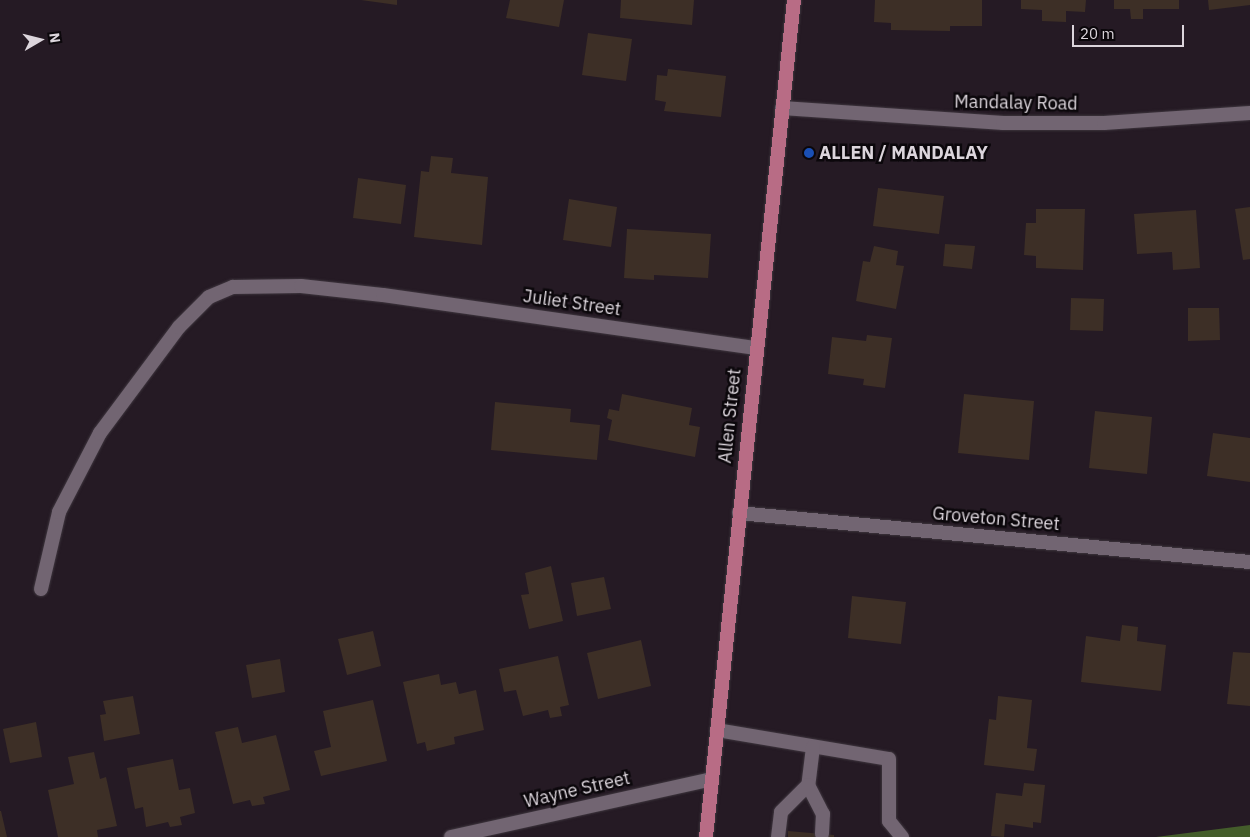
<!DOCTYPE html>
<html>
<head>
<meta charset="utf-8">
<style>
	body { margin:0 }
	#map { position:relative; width:1250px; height:837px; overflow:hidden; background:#251a24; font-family:"IBM Plex Sans",sans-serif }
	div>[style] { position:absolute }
	.forest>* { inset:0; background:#445d2b }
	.building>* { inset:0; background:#3d2f26 }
	.roads { filter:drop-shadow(0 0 1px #3f373f) drop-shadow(0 0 1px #3f373f) }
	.service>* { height:14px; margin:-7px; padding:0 7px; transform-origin:7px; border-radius:7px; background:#726572 }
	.minor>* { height:14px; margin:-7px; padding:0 7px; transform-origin:7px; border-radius:7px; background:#726572 }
	.primary>* { height:14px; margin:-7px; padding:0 7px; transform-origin:7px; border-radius:7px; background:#b86c85 }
	.dots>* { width:14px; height:14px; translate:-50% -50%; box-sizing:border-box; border:2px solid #0b070b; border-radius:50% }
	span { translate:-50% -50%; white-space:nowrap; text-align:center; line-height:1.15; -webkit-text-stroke:5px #0b070b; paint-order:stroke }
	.street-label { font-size:18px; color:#dcd5dc }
	.poi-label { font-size:18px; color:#dcd5dc; font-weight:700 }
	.left { translate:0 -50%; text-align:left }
	.north { position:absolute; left:15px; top:15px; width:50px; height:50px; -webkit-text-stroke:4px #0b070b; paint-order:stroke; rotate:82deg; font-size:14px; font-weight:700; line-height:20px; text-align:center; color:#dcd5dc }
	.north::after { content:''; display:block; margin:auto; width:18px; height:22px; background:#dcd5dc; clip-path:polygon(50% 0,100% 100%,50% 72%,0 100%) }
	.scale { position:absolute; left:1072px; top:25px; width:112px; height:22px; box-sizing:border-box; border:2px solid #dcd5dc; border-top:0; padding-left:6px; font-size:15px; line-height:18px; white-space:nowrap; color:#dcd5dc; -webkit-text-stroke:4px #0b070b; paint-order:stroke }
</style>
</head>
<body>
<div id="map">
	<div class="forest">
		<div style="clip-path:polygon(1250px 825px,1250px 837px,1156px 837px)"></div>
	</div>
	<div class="building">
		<div style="clip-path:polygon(361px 0,397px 0,397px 5px)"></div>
		<div style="clip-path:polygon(510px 0,564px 0,559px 27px,506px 18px)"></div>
		<div style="clip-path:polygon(621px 0,694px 0,692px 25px,620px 18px)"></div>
		<div style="clip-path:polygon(875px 0,982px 0,982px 26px,950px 26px,950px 31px,891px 30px,891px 23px,874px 22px)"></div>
		<div style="clip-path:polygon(1021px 0,1086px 0,1085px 12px,1066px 11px,1066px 22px,1042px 21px,1042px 10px,1021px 9px)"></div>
		<div style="clip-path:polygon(1114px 0,1179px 0,1179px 9px,1143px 9px,1143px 19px,1131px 19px,1130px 9px,1114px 9px)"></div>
		<div style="clip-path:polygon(1208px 0,1250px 0,1250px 5px,1209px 10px)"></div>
		<div style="clip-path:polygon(588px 33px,632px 39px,626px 81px,582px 75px)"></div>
		<div style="clip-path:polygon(668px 69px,726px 76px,721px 117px,664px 111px,666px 102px,655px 100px,657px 75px,667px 76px)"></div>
		<div style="clip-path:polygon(431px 156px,453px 158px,451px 173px,488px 177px,482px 245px,414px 237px,421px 171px,429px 172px)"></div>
		<div style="clip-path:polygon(358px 178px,406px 185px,401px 224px,353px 218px)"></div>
		<div style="clip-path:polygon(878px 188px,944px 196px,939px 234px,873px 226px)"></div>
		<div style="clip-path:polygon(569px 199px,617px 207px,611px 247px,563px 240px)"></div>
		<div style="clip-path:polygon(1250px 207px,1250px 259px,1243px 260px,1235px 209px)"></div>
		<div style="clip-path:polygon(1036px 209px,1085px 209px,1083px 270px,1036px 268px,1036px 256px,1024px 255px,1026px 223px,1036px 223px)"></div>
		<div style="clip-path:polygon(1196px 210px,1200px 268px,1173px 270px,1172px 252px,1137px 254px,1134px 214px)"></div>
		<div style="clip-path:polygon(627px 229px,711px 234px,708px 278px,654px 275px,654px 280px,624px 278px)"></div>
		<div style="clip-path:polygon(945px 244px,975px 246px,972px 269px,943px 266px)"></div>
		<div style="clip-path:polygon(874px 246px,898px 251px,896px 265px,904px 266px,896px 309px,856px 301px,863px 261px,870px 262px)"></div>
		<div style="clip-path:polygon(1071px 298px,1104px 299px,1103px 331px,1070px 330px)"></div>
		<div style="clip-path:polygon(1188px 308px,1219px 308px,1220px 340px,1188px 341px)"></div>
		<div style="clip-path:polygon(867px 335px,892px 338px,885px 388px,863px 385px,864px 379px,828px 374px,832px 337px,866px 341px)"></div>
		<div style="clip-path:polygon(622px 394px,692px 408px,689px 425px,700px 427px,695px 457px,608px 440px,612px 420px,607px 418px,609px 409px,619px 411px)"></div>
		<div style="clip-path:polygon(964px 394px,1034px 401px,1029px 460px,958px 453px)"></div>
		<div style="clip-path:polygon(495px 402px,571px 409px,570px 422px,600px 425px,597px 460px,491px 450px)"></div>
		<div style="clip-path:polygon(1095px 411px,1152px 417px,1147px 474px,1089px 468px)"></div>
		<div style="clip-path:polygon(1213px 433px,1250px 438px,1250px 482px,1207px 476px)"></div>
		<div style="clip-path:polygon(551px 566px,563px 621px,529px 629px,521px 595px,529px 594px,525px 573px)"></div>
		<div style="clip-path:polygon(604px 577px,611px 609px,577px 616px,571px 583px)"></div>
		<div style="clip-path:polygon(852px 596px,906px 602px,901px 644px,848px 638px)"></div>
		<div style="clip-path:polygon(1122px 625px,1138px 627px,1137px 641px,1166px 645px,1161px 691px,1081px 682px,1086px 636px,1120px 641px)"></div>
		<div style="clip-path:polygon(373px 631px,381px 666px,347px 675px,338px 639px)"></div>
		<div style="clip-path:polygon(641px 640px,651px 686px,598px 699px,587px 653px)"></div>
		<div style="clip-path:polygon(1233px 652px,1250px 653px,1250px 706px,1227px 704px)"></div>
		<div style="clip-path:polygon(558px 656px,569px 705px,560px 707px,562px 716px,550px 718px,548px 710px,523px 716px,516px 690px,504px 692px,499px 669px)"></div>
		<div style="clip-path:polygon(280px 659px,285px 692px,252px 698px,246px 665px)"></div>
		<div style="clip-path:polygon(439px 674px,441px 685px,456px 682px,459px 694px,476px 690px,484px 730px,454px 737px,455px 744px,427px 751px,425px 742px,417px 744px,403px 682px)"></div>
		<div style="clip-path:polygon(133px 696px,140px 734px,104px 741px,100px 715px,106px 714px,103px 701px)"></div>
		<div style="clip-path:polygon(998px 696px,1032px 700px,1027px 748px,1037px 749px,1034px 771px,984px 765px,989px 719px,996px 720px)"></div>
		<div style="clip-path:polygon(373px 700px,387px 761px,321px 776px,314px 751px,331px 747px,323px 711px)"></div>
		<div style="clip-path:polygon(36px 722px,42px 757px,10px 763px,3px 729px)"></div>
		<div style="clip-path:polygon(238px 727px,242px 743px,276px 735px,290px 790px,263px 797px,265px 804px,252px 806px,250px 800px,233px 804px,215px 732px)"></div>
		<div style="clip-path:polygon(94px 752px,100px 779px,106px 777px,117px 826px,97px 830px,98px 837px,58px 837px,48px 790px,74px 784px,68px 757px)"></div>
		<div style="clip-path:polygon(173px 759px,179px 790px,190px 788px,195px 813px,180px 817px,182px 825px,170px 827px,168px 822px,146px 827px,143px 807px,135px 809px,127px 768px)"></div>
		<div style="clip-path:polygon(1024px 783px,1045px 785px,1041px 823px,1033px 822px,1033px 828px,1005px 824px,1004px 837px,991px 836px,996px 793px,1022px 796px)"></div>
		<div style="clip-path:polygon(0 811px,1px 811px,7px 837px,0 837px)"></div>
		<div style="clip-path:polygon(788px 831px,834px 835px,834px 837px,788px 837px)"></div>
	</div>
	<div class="roads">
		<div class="service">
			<div style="left:717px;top:730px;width:174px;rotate:9.6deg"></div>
			<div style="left:889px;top:759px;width:62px;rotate:90deg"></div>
			<div style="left:889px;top:821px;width:21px;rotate:51deg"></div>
			<div style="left:813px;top:747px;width:38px;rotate:97deg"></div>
			<div style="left:808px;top:785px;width:33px;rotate:63deg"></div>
			<div style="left:823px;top:814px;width:20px;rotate:93deg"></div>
			<div style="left:778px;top:837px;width:25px;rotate:-83deg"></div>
			<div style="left:781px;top:812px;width:38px;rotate:-45deg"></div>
		</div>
		<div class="minor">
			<div style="left:782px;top:108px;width:222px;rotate:3.9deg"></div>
			<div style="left:1003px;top:123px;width:101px"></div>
			<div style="left:1104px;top:123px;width:146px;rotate:-3.9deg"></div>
			<div style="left:739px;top:513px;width:513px;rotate:5.48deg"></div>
			<div style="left:41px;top:589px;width:79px;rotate:-76.8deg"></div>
			<div style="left:59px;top:512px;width:89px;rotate:-62.6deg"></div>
			<div style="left:100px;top:433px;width:132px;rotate:-53.3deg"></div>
			<div style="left:179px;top:327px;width:42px;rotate:-45deg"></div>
			<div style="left:209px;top:297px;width:26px;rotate:-23deg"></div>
			<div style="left:233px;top:287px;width:68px;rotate:-0.8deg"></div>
			<div style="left:301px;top:286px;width:82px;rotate:6.3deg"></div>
			<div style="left:383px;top:295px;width:377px;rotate:8.1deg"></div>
			<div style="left:451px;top:837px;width:267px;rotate:-12.5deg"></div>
		</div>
		<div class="primary">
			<div style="left:706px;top:837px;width:842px;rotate:-84deg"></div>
		</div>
	</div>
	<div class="dots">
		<div style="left:809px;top:153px;background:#1a4fb4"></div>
	</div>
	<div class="street-label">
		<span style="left:1016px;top:103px;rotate:1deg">Mandalay Road</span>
		<span style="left:572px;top:303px;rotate:8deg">Juliet Street</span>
		<span style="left:730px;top:416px;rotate:-84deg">Allen Street</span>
		<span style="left:996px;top:519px;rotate:5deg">Groveton Street</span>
		<span style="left:577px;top:790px;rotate:-13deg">Wayne Street</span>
	</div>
	<div class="poi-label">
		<span class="left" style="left:819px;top:153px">ALLEN / MANDALAY</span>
	</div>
	<div class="north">N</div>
	<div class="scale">20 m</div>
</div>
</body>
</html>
